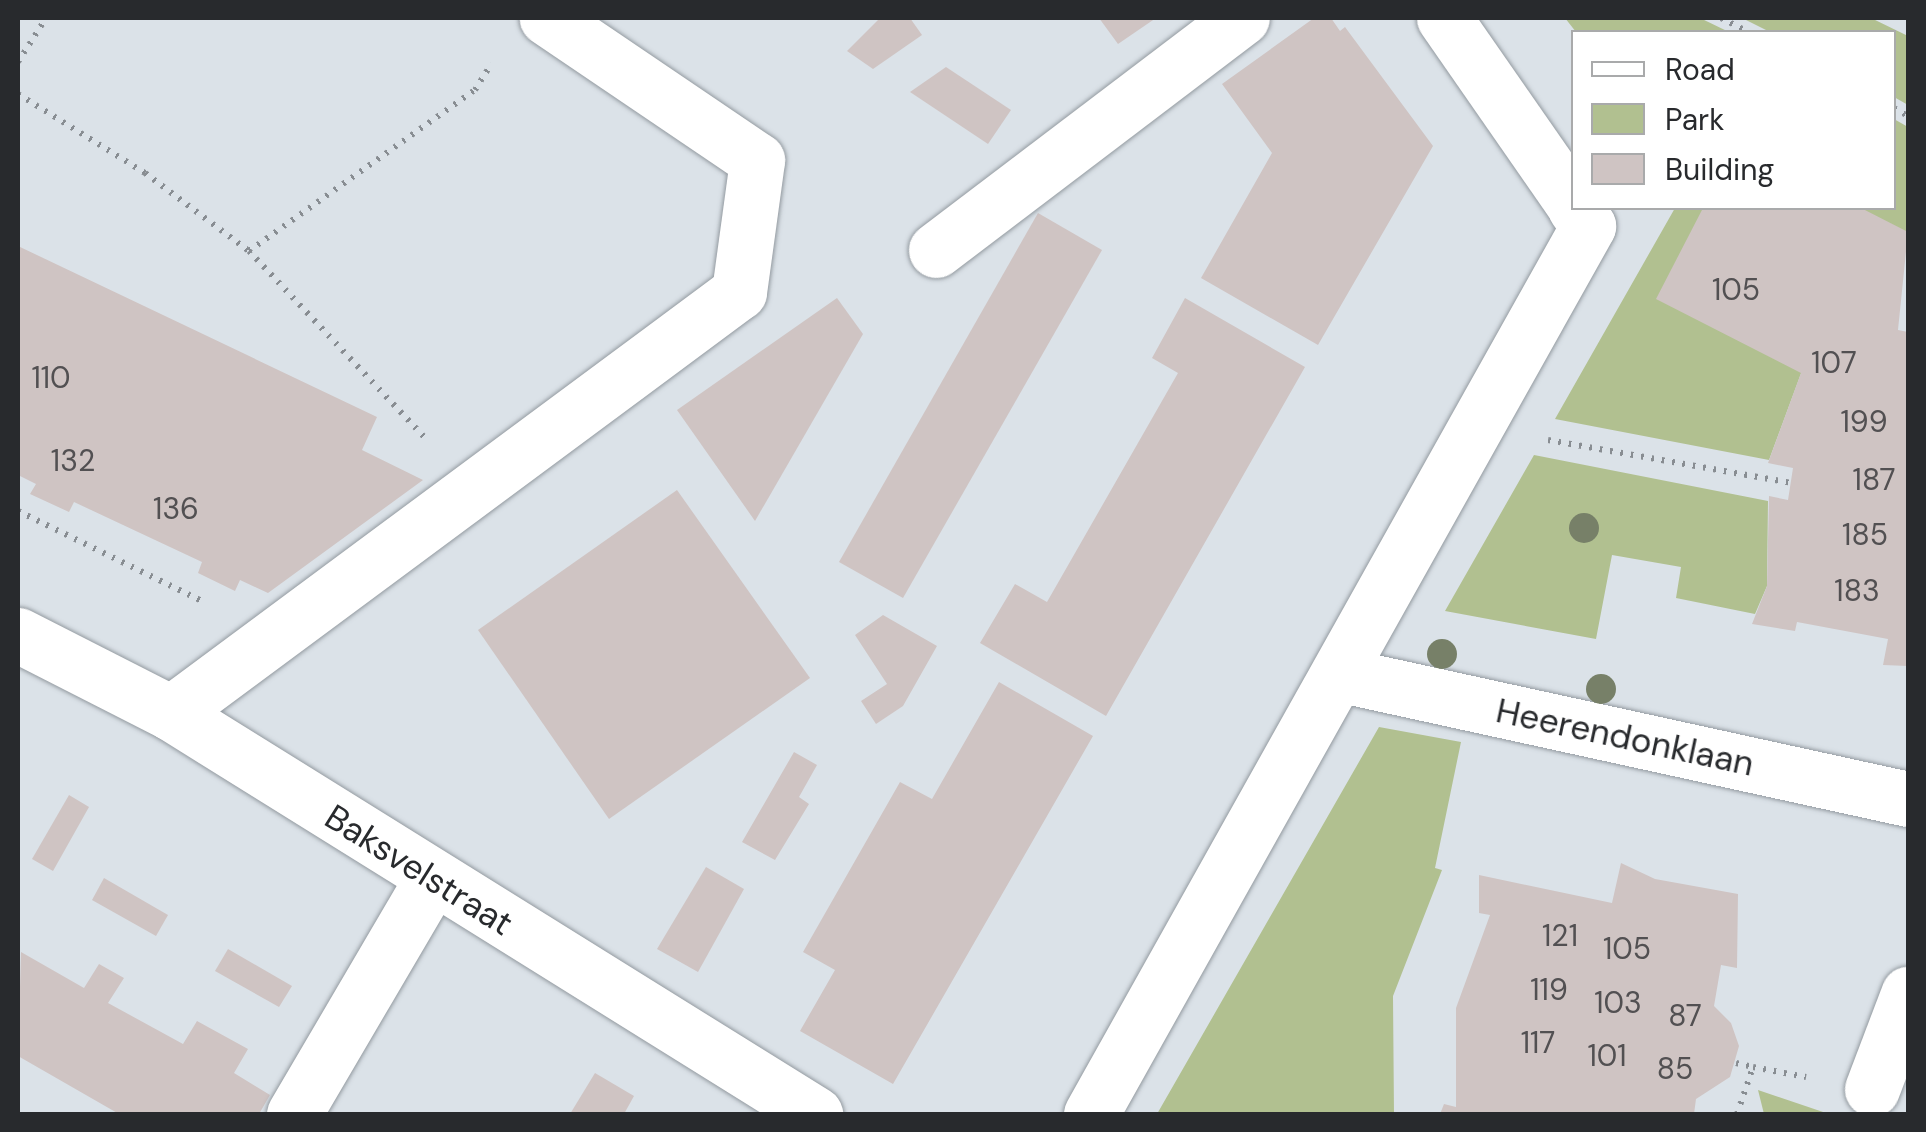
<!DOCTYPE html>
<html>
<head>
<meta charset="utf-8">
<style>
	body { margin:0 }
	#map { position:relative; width:1926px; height:1132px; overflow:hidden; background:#dbe2e8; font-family:"DM Sans",sans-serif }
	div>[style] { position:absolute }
	.green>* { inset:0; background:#b1c090 }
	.building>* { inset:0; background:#cfc4c3 }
	.path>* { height:6px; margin-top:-3px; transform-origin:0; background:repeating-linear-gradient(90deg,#888d92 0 2.5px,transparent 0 10.5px) }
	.roads { filter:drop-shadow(0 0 2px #939aa0) drop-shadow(0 0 2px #939aa0) }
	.minor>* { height:55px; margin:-27.5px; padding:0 27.5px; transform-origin:27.5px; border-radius:27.5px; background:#fff }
	.trees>* { width:30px; height:30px; margin:-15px; border-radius:50%; background:#778068 }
	span { translate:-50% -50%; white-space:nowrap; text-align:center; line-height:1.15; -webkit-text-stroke:8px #fff; paint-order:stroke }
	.number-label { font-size:30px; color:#525052 }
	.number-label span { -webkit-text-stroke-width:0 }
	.street-label { font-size:35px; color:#282a2d }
	.frame { position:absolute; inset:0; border:20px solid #282a2d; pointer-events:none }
	.legend { position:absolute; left:1571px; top:30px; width:325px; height:180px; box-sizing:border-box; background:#fff; border:2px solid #a9aaab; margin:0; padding:12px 18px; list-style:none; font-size:30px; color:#282a2d }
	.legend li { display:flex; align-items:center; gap:20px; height:50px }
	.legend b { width:50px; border:2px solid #a9aaab }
</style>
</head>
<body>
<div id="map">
	<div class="green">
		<div style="clip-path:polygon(1565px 18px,1700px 18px,1729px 32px,1576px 32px)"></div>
		<div style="clip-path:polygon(1742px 18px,1871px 18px,1908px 36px,1908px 105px,1894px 97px,1894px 32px,1770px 32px)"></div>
		<div style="clip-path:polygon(1894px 119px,1908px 127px,1906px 249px,1824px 208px,1894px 208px)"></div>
		<div style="clip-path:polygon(1675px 208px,1722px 208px,1674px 301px,1803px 368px,1769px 460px,1555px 419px)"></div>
		<div style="clip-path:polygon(1534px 455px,1768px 501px,1767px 586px,1755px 614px,1676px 598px,1681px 567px,1612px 555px,1596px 639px,1445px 611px)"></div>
		<div style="clip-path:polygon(1379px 727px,1461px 742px,1435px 868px,1442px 870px,1393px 996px,1394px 1114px,1157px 1114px)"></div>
		<div style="clip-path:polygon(1758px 1090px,1829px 1114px,1764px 1114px)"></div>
	</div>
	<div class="building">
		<div style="clip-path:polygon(880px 18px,910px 18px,922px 35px,873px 69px,847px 51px)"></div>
		<div style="clip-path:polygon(1099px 18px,1156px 18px,1118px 44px)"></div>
		<div style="clip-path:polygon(1314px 18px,1331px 18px,1340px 31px,1345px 27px,1433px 146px,1318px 345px,1201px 278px,1272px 153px,1222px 84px)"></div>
		<div style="clip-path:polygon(946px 67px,1011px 110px,988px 144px,910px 92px)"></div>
		<div style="clip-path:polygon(1703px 208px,1861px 208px,1908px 232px,1898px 330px,1908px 332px,1908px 666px,1883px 665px,1888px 639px,1797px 622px,1795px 631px,1752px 624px,1767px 586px,1769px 496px,1788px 500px,1793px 468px,1768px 463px,1801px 373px,1656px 299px)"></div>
		<div style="clip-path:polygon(1038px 213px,1102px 250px,903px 598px,839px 562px)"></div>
		<div style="clip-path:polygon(18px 246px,377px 417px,362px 450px,423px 480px,268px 593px,240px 580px,235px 591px,198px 573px,202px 562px,74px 502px,69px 512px,30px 494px,36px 484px,18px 475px)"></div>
		<div style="clip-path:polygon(837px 298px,863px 334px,755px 521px,677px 410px)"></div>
		<div style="clip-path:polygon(1185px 298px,1305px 367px,1106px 716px,980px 643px,1015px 584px,1047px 602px,1178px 373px,1152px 358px)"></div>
		<div style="clip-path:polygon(677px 490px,810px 678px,609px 819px,478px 630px)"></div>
		<div style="clip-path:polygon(883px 615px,937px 646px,903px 706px,876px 724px,861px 701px,887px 684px,855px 635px)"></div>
		<div style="clip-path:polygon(999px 682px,1093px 736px,893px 1084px,800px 1031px,835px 970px,803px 952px,900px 782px,932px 799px)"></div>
		<div style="clip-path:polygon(794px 752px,817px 765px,799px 797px,809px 804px,775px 860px,742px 842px)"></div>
		<div style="clip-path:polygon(69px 795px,89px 807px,53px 871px,32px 859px)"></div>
		<div style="clip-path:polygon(1621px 863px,1655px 879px,1738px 894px,1737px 968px,1721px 965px,1714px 1006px,1731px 1023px,1739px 1046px,1730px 1077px,1696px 1099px,1694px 1114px,1440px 1114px,1444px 1104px,1456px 1107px,1456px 1008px,1490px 915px,1479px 913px,1479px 875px,1612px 903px)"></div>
		<div style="clip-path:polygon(706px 867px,744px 889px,698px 972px,657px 949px)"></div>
		<div style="clip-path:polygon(104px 878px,168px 915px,156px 936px,92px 900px)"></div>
		<div style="clip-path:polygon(228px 949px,292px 986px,279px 1007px,215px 971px)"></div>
		<div style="clip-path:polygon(21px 952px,84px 988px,99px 964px,124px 978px,108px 1003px,183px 1044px,197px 1021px,248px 1049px,234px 1073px,270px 1095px,259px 1114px,119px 1114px,18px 1056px)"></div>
		<div style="clip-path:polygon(595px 1073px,634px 1096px,624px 1114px,570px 1114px)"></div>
	</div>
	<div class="path">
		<div style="left:1721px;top:18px;width:31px;rotate:27deg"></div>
		<div style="left:18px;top:62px;width:52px;rotate:-57.5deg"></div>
		<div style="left:18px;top:94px;width:150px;rotate:31.9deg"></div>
		<div style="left:145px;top:173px;width:130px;rotate:36.9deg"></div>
		<div style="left:249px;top:251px;width:255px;rotate:46.7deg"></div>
		<div style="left:1894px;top:108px;width:16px;rotate:30deg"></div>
		<div style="left:249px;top:251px;width:277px;rotate:-35.5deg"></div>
		<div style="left:475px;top:90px;width:31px;rotate:-58deg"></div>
		<div style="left:1548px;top:440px;width:247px;rotate:10deg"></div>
		<div style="left:18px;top:511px;width:203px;rotate:26.1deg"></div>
		<div style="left:1736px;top:1063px;width:17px;rotate:13deg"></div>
		<div style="left:1737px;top:1114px;width:50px;rotate:-71.2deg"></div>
		<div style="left:1753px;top:1067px;width:54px;rotate:10.7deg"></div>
	</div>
	<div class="roads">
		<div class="minor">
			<div style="left:1444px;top:18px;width:228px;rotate:55.2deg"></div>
			<div style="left:936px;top:250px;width:384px;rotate:-37.2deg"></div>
			<div style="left:18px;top:635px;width:172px;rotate:27deg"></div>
			<div style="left:171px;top:713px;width:759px;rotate:31.91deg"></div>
			<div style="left:1342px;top:675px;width:579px;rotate:12.36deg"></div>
			<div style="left:171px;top:713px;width:707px;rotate:-36.55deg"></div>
			<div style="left:739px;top:292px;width:133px;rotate:-82.2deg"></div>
			<div style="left:757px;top:160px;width:254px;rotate:-145.9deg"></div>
			<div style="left:1872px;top:1089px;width:102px;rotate:-69.2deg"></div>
			<div style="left:294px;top:1114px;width:273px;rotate:-59.6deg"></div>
			<div style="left:1091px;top:1114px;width:1018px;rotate:-60.76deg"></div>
			<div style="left:1588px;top:226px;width:22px;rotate:-126deg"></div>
		</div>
	</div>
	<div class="trees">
		<div style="left:1584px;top:528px"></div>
		<div style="left:1442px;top:654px"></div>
		<div style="left:1601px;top:689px"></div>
	</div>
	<div class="number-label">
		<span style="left:1736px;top:290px">105</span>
		<span style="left:1834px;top:363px">107</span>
		<span style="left:51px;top:378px">110</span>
		<span style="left:1864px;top:422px">199</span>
		<span style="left:73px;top:461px">132</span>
		<span style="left:1874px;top:480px">187</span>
		<span style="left:176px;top:509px">136</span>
		<span style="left:1865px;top:535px">185</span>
		<span style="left:1857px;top:591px">183</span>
		<span style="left:1560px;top:936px">121</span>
		<span style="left:1627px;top:949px">105</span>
		<span style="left:1549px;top:990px">119</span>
		<span style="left:1618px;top:1003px">103</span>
		<span style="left:1685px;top:1016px">87</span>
		<span style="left:1538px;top:1043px">117</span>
		<span style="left:1607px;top:1056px">101</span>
		<span style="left:1675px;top:1069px">85</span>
	</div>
	<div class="street-label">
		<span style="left:1625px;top:737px;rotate:12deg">Heerendonklaan</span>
		<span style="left:419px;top:870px;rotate:32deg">Baksvelstraat</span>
	</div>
	<div class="frame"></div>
	<ul class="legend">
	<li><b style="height:12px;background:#fff"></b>Road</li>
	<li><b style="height:28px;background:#b1c090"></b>Park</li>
	<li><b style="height:28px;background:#cfc4c3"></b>Building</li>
	</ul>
</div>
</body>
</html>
